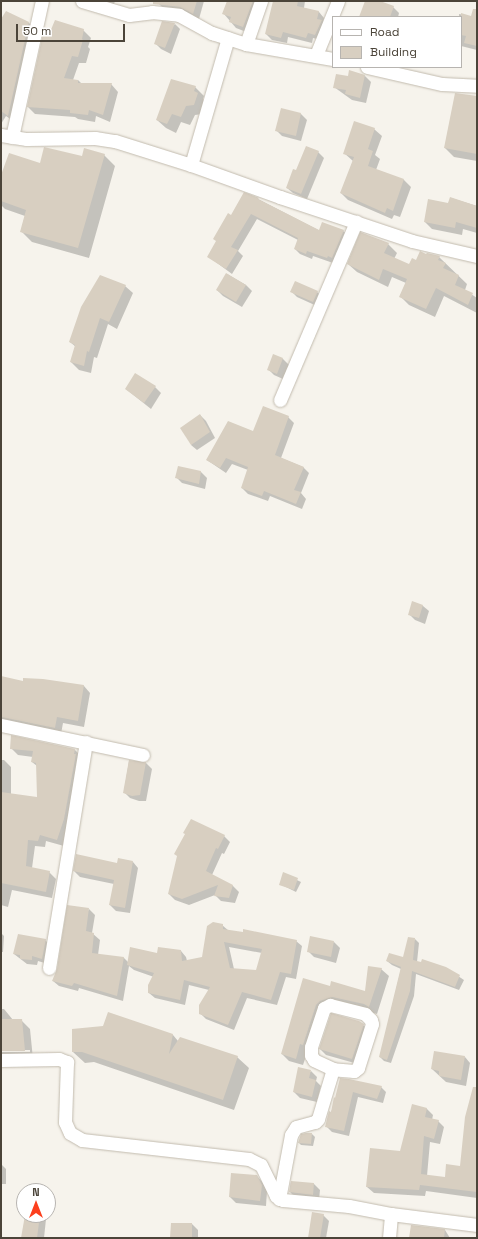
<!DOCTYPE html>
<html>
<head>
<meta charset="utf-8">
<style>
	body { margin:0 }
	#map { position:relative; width:478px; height:1239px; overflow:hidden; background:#f6f3ec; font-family:"Space Grotesk",sans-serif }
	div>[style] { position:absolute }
	.shadow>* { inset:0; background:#0003 }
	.building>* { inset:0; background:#d8cfc1 }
	.roads { filter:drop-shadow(0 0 1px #c2bbae) drop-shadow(0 0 1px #c2bbae) }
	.street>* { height:13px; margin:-6.5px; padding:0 6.5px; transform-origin:6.5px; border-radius:6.5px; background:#fff }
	span { translate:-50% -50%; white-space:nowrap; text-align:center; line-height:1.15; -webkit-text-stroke:4px #fff; paint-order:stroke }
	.frame { position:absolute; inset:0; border:2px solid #4b4439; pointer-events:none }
	.legend { position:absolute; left:332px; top:16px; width:130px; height:52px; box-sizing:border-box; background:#fff; border:1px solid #b7b4b0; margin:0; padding:5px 7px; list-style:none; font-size:12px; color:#4b4439 }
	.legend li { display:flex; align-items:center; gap:8px; height:20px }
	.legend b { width:20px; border:1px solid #b7b4b0 }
	.north { position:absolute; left:16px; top:1183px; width:40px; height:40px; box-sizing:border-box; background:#fff; border:1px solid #b7b4b0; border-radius:50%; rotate:0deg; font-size:11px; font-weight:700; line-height:16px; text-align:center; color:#4b4439 }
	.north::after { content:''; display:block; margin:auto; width:14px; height:18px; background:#fc3f1d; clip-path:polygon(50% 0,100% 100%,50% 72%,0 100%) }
	.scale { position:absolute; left:16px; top:24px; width:109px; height:18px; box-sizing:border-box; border:2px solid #4b4439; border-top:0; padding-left:5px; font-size:12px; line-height:14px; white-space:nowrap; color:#4b4439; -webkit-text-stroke:3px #fff; paint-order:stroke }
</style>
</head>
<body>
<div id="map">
	<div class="shadow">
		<div style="clip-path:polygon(86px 1px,115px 1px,113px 7px)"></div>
		<div style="clip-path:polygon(160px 1px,204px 1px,199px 19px,165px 10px,159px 4px)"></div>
		<div style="clip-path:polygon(228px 1px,263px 1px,249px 33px,236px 28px,224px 14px)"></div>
		<div style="clip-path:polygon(274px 1px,305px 1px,304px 8px,319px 12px,324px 18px,321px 40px,313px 38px,312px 43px,288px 37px,287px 43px,272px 40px,266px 34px)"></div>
		<div style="clip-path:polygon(366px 1px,378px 1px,393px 7px,399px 13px,398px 17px,362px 17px)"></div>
		<div style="clip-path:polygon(459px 14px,477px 18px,477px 50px,461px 46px)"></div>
		<div style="clip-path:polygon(1px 21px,29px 23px,37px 31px,16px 123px,6px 116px,1px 124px)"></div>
		<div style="clip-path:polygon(175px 24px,180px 29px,171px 54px,161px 49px,155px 43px)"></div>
		<div style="clip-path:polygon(83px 30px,91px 38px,88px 47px,90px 49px,86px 63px,79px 63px,73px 80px,78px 80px,82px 84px,111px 84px,118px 92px,110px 122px,96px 116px,95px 122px,78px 119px,75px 117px,35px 114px,28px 107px,50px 33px)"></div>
		<div style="clip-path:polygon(365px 76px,371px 82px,366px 103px,352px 100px,334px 87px,349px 78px)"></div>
		<div style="clip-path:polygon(195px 87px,204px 96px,203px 99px,206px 102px,203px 114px,195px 115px,190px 125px,181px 122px,176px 133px,166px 128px,157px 120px)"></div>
		<div style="clip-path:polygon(477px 98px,477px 161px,454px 157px,445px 148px)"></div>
		<div style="clip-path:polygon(282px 109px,301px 114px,307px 120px,301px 141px,282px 136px,276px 130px)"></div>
		<div style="clip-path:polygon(374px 129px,382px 136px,375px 155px,380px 159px,376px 170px,404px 180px,411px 187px,400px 217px,394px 215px,392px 219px,348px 200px,341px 193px,353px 161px,344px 153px)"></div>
		<div style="clip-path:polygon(318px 152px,324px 158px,307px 199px,293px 193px,287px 188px,297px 171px)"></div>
		<div style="clip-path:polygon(104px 155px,115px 166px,89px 258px,32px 242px,21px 231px,25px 216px,5px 209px,1px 205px,1px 178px,40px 165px)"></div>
		<div style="clip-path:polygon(244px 194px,258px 199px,320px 231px,343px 231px,349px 236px,333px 263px,313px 256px,312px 259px,300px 254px,295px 249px,298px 240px,257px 219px,238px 251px,243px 256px,232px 274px,209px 257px)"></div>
		<div style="clip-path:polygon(451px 198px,477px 206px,477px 233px,463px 229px,462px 235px,432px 229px,425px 222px,448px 204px)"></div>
		<div style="clip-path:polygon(388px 244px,397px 253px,394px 259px,410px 266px,427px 256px,439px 257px,467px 284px,465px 290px,477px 298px,477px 313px,444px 296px,435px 317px,409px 305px,400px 296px,406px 283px,392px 277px,388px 287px,357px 272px,348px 264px)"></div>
		<div style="clip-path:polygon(227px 274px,246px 285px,252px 291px,242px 307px,223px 296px,217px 290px)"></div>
		<div style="clip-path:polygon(125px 286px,133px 293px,117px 329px,108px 324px,97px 358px,94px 357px,91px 373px,79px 370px,71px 362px,76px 347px,70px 342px)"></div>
		<div style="clip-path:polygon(291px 291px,317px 292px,323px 298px,319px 307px,297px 297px)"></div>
		<div style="clip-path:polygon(274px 356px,283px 359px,289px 365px,283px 379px,274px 375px,268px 369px)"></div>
		<div style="clip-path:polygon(155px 387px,161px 393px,151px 409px,126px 389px)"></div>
		<div style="clip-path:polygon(200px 415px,206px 421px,215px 438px,197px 450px,191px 445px)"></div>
		<div style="clip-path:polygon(288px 417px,294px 423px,281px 458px,303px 467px,309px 473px,301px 493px,306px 499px,302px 509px,270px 496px,268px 501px,248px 494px,242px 488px,248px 470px,232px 464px,226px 473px,207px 460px)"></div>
		<div style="clip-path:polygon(179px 467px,201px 472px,207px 478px,205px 489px,182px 483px,176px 477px)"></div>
		<div style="clip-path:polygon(413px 602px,423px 606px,429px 611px,425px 624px,415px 620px,409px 614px)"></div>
		<div style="clip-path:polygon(1px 677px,23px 682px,43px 680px,84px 686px,90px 693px,84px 727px,63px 723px,61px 734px,1px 725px)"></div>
		<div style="clip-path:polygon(11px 748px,75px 750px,81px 756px,64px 846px,46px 841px,45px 847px,35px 846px,32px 868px,49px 872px,56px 879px,52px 898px,12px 890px,8px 907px,1px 905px,1px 760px,4px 760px,11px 767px,11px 794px,39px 799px,37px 766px,32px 762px,33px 757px,18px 755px)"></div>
		<div style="clip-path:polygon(129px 761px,146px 763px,152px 769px,146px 801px,139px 801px,130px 798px,124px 792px)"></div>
		<div style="clip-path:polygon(186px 835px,224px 836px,230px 842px,224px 854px,222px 853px,212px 875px,233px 886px,239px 892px,235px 903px,221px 901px,215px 895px,189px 905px,175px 900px,169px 894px)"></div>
		<div style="clip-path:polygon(133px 862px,138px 868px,130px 913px,116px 911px,110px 905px,114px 884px,80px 877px,74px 871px)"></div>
		<div style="clip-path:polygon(284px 874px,301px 882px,296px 892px,280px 884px)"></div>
		<div style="clip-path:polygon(evenodd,89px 909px,95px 915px,92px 933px,100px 940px,98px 955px,124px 958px,128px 962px,158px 954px,181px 951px,186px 957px,187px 961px,203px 958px,222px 925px,229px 931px,296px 941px,302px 946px,296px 979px,286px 977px,277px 1005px,247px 998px,234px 1030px,206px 1019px,200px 1013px,209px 990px,189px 985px,185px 1005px,155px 998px,149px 993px,154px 977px,134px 970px,129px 966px,123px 1001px,79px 988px,78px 991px,59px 986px,53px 981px,89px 909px,229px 947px,262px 953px,257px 972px,234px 969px,229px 947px)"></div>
		<div style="clip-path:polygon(1px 933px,4px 936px,3px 952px,1px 952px)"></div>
		<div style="clip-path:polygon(415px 939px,419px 943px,417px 962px,446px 968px,464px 980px,459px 990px,416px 974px,414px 996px,391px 1063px,384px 1061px,380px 1057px,401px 969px,392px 965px,387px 961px,404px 958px)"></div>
		<div style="clip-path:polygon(45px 940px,51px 946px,48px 964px,38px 961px,37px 965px,27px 964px,14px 954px)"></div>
		<div style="clip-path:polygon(334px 942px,340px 948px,336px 963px,314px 957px,308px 951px)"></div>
		<div style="clip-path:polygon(381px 969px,389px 976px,377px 1014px,340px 1004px,328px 1008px,308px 1050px,303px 1065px,289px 1061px,282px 1054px,304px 980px,330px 988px,366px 992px)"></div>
		<div style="clip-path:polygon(1px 1009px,4px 1009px,13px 1020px,21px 1020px,30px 1029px,33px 1059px,1px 1060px,1px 1052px,30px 1052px,30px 1050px,1px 1050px)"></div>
		<div style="clip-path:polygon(363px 1025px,369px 1031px,358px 1064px,326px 1055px,320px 1049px)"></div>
		<div style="clip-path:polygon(173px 1035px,178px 1041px,237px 1057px,249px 1068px,234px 1110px,94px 1062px,85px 1063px,73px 1052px)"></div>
		<div style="clip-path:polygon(465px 1057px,470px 1063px,466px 1086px,446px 1082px,432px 1069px)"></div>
		<div style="clip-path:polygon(311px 1071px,317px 1077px,316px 1081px,321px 1086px,317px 1102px,300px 1098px,294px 1092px)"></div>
		<div style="clip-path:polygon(341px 1079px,381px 1087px,386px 1092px,383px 1103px,358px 1097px,349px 1136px,332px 1132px,326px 1126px,336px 1099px)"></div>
		<div style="clip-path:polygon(477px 1091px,477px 1198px,426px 1191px,425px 1196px,374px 1193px,367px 1187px,401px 1152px,413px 1105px,427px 1109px,433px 1115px,432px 1120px,438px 1121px,444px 1127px,440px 1144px,430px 1142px,427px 1176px,446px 1178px,461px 1167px)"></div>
		<div style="clip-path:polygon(312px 1134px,315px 1137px,313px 1146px,301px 1145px,299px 1143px)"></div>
		<div style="clip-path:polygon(1px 1164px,6px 1169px,6px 1184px,1px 1184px)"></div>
		<div style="clip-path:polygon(257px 1176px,263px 1183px,267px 1191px,266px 1206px,236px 1203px,230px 1197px)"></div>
		<div style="clip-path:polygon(291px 1182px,314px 1184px,320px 1190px,319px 1200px,296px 1198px,290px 1192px)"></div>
		<div style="clip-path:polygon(26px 1215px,42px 1215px,46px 1219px,44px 1238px,22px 1238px)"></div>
		<div style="clip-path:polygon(323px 1215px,329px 1221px,326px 1238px,310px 1238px)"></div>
		<div style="clip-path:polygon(192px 1224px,198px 1230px,198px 1238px,171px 1238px)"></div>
		<div style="clip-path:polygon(445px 1230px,450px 1238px,410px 1238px)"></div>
	</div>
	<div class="building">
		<div style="clip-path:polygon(153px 1px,197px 1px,193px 14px,180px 7px,153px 4px)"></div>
		<div style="clip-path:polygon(227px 1px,253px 1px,243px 27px,229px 22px,231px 17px,222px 14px)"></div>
		<div style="clip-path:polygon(273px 1px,298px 1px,297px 6px,319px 11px,317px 19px,322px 20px,315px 35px,308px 33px,306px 38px,283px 32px,281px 38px,265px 34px)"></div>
		<div style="clip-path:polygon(365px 1px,380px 1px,394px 6px,390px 17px,359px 17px)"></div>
		<div style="clip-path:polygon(473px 9px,477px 9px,477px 46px,464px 43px,466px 36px,461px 35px,461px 13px,471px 16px)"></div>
		<div style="clip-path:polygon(6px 11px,29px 22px,8px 116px,1px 111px,1px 19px)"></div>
		<div style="clip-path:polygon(55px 20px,84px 29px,82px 39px,83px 40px,78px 57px,72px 56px,64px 78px,78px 80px,78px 83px,112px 83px,103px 115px,89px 110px,88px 115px,70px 113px,70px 110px,27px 107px,44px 29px,50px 32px)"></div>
		<div style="clip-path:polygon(162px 21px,175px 23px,165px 48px,154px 44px)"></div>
		<div style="clip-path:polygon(349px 70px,365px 75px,360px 98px,345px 94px,346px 90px,333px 88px,336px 74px,348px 76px)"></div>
		<div style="clip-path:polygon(171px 79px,196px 86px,194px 91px,198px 93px,194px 105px,186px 106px,181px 117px,172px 114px,167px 124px,156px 120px)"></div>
		<div style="clip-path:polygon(455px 93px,477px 96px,477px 154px,444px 148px)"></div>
		<div style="clip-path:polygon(281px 108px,301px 113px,296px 136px,275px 131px)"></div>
		<div style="clip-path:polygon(354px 121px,375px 128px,368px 149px,373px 151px,368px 166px,404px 179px,393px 211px,387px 208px,385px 213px,340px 193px,354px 157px,343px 154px)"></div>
		<div style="clip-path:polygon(306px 146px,319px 151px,301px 194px,286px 188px,293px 169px,296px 170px)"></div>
		<div style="clip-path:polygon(44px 147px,82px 156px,84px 148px,105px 154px,78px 248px,20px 232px,26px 210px,1px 201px,1px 175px,9px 153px,40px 163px)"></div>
		<div style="clip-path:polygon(244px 192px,259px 198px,258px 199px,319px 230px,322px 222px,344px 230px,332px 258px,328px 256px,327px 258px,307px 251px,306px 254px,294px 249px,298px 238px,251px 214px,231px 247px,238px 250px,226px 269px,207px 257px,216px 241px,213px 239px,228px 213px,231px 215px)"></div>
		<div style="clip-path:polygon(450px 197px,477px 206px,477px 228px,456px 222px,455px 228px,424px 222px,428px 199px,448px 203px)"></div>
		<div style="clip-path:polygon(360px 232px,389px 243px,384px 253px,409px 264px,412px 258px,416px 260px,420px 251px,426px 254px,427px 253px,440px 256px,438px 260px,446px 263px,443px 268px,459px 275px,455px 285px,473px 293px,468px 305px,436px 288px,426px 309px,399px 297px,407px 279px,383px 269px,379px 280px,347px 264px)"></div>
		<div style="clip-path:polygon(226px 273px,246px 285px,236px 302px,216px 290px)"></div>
		<div style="clip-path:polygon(100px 275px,126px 285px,109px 322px,100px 318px,89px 352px,87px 351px,84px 366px,70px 362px,75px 345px,69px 342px,81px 307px)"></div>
		<div style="clip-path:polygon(295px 281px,318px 291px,313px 302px,290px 292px)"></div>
		<div style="clip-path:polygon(273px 354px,283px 358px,277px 374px,267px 370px)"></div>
		<div style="clip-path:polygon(135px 373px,156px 386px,144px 403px,125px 389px)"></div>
		<div style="clip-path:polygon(263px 406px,289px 416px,275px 455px,304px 467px,294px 490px,301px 492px,296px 504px,264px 491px,262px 496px,241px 488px,248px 467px,226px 458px,220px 468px,206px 460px,228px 421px,253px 431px)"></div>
		<div style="clip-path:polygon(200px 414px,210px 432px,191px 445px,180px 428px)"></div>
		<div style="clip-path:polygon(178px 466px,201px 471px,199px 484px,175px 478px)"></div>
		<div style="clip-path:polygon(412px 601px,423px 605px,419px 618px,408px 615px)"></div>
		<div style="clip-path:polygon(1px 676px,23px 681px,23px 678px,43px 679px,84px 685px,78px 721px,57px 717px,55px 728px,1px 717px)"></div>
		<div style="clip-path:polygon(11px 735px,75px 749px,74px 754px,76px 754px,64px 819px,57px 840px,40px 835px,38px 841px,28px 840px,26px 866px,50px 871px,46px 892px,1px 883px,1px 792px,37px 797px,36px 763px,31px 762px,33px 751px,10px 749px)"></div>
		<div style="clip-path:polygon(129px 760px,146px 762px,140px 795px,132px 796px,123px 793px)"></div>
		<div style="clip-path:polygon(191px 819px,225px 835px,218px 849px,216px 848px,206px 871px,233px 885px,229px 898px,214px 896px,218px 885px,182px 899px,168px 894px,177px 856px,174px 854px,185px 834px,183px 833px)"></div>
		<div style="clip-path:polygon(76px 854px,117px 863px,118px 858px,133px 861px,125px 908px,109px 905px,114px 880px,73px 871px)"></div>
		<div style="clip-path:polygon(283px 872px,298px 878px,294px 890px,279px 885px)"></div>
		<div style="clip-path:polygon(67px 905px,89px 908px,86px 931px,94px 933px,92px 953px,124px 957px,117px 996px,74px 983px,72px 986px,52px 981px,57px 969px)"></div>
		<div style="clip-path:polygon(evenodd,213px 922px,223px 924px,223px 929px,243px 932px,243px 929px,297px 940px,291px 974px,280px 972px,271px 1000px,242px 992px,228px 1025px,199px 1014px,199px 1005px,210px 987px,184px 980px,180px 1000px,148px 993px,148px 985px,154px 973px,127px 965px,130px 947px,157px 953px,158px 947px,181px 950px,182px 961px,202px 957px,207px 926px,213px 922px,224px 942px,262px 949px,256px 970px,230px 968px,224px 942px)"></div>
		<div style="clip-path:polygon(18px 934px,46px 939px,42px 959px,32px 956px,32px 960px,20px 959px,20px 955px,13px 954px)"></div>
		<div style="clip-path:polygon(310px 936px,334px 941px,331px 957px,307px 952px)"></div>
		<div style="clip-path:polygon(408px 937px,415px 938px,413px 960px,421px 962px,422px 959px,446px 967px,460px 975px,455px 987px,412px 971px,410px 991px,387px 1060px,379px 1057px,401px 967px,386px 961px,389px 953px,403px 957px)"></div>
		<div style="clip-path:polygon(368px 966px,382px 968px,369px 1007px,364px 1004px,332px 997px,320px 1001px,316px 1005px,303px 1045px,300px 1044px,296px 1059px,281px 1054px,303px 978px,330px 986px,331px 981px,365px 991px)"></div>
		<div style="clip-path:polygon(108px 1012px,173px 1034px,169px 1054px,180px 1037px,238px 1056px,223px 1100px,82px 1052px,72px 1052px,72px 1029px,103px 1026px)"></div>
		<div style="clip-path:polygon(331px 1013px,359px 1021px,364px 1024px,352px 1059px,319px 1049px)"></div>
		<div style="clip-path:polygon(1px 1019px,22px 1019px,25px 1051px,1px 1051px)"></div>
		<div style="clip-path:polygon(434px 1051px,465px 1056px,461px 1080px,439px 1076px,439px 1071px,431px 1069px)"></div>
		<div style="clip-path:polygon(298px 1067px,311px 1070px,309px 1078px,316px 1080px,312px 1097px,293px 1092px)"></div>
		<div style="clip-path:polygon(340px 1078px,349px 1079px,382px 1086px,377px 1099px,353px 1092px,344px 1131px,325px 1127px,329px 1111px,331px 1112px,334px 1097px,335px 1098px)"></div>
		<div style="clip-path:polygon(473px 1087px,477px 1087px,477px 1192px,420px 1185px,419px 1190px,366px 1187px,370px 1148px,400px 1151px,412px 1104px,427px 1108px,425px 1117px,439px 1120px,434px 1139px,424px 1136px,421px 1174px,445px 1177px,446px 1164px,460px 1166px,465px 1117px)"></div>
		<div style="clip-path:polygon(306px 1133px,312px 1133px,311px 1144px,298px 1143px,301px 1134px)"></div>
		<div style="clip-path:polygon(231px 1173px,257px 1175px,262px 1185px,260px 1201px,229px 1197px)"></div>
		<div style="clip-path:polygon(291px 1181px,314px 1183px,313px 1195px,289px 1192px)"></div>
		<div style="clip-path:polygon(312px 1212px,324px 1214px,320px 1238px,308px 1238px)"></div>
		<div style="clip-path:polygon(25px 1215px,40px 1215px,37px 1238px,21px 1238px)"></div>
		<div style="clip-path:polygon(171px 1223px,192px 1223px,192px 1238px,170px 1238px)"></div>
		<div style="clip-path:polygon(411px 1225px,445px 1229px,444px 1238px,409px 1238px)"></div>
	</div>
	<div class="roads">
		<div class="street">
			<div style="left:82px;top:1px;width:49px;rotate:16.6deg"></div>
			<div style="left:129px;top:15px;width:23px;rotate:-7deg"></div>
			<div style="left:152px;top:12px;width:27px;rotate:6deg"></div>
			<div style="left:179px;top:15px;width:38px;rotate:29deg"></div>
			<div style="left:212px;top:33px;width:36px;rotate:18deg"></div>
			<div style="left:246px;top:44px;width:88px;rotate:9.8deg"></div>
			<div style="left:246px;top:44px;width:46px;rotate:-70.8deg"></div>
			<div style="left:316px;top:55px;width:58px;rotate:-67.8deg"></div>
			<div style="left:367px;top:67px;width:77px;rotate:12.8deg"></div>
			<div style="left:442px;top:84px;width:35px;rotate:3deg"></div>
			<div style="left:1px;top:135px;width:26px;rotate:9deg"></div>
			<div style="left:27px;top:139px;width:68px;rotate:-0.8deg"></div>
			<div style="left:95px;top:138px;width:20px;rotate:9deg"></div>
			<div style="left:115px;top:141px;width:80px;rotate:17.5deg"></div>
			<div style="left:191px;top:165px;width:95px;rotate:19.8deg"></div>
			<div style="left:280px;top:197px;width:139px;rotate:18.4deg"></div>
			<div style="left:412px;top:241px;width:67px;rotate:13deg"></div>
			<div style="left:12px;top:137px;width:139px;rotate:-77.6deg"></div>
			<div style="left:191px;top:165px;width:132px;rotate:-73.8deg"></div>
			<div style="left:280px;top:400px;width:194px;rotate:-66.9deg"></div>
			<div style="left:1px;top:725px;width:145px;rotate:11.9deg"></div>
			<div style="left:49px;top:968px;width:229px;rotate:-80.7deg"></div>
			<div style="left:330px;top:1005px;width:36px;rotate:14deg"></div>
			<div style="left:365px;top:1014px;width:8px;rotate:45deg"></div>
			<div style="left:371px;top:1020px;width:4px;rotate:76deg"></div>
			<div style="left:372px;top:1024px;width:46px;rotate:107.7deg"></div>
			<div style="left:358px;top:1068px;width:5px;rotate:143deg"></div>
			<div style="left:354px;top:1071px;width:21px;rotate:-175deg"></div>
			<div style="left:333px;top:1069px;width:21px;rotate:-155deg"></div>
			<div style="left:314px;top:1060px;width:6px;rotate:-121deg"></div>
			<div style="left:311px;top:1055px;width:8px;rotate:-90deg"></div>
			<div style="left:311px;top:1047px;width:41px;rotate:-71.6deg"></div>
			<div style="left:324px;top:1008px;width:7px;rotate:-27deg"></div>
			<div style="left:1px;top:1060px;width:58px;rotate:-1deg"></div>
			<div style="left:59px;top:1059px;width:9px;rotate:21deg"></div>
			<div style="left:67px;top:1062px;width:60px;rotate:91.9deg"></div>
			<div style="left:65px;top:1122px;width:12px;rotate:66deg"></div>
			<div style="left:70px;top:1133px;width:14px;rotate:30deg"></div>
			<div style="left:82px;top:1140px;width:168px;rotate:6.5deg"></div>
			<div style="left:249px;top:1159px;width:13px;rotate:27deg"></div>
			<div style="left:261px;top:1165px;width:34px;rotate:64deg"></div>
			<div style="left:276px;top:1196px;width:8px;rotate:30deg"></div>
			<div style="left:283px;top:1200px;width:66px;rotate:5.2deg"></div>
			<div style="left:349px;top:1206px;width:43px;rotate:10.8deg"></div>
			<div style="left:391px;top:1214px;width:87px;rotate:7.3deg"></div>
			<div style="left:279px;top:1199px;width:65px;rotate:-79.4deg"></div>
			<div style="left:291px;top:1135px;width:9px;rotate:-58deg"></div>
			<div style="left:296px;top:1127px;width:20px;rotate:-15deg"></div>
			<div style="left:315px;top:1122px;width:4px;rotate:-45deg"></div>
			<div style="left:318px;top:1119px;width:52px;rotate:-73.3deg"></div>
			<div style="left:389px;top:1238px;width:24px;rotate:-85deg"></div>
		</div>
	</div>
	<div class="frame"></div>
	<ul class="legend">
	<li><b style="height:5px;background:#fff"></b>Road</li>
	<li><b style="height:11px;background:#d8cfc1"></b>Building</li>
	</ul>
	<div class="north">N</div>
	<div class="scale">50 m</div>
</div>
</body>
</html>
